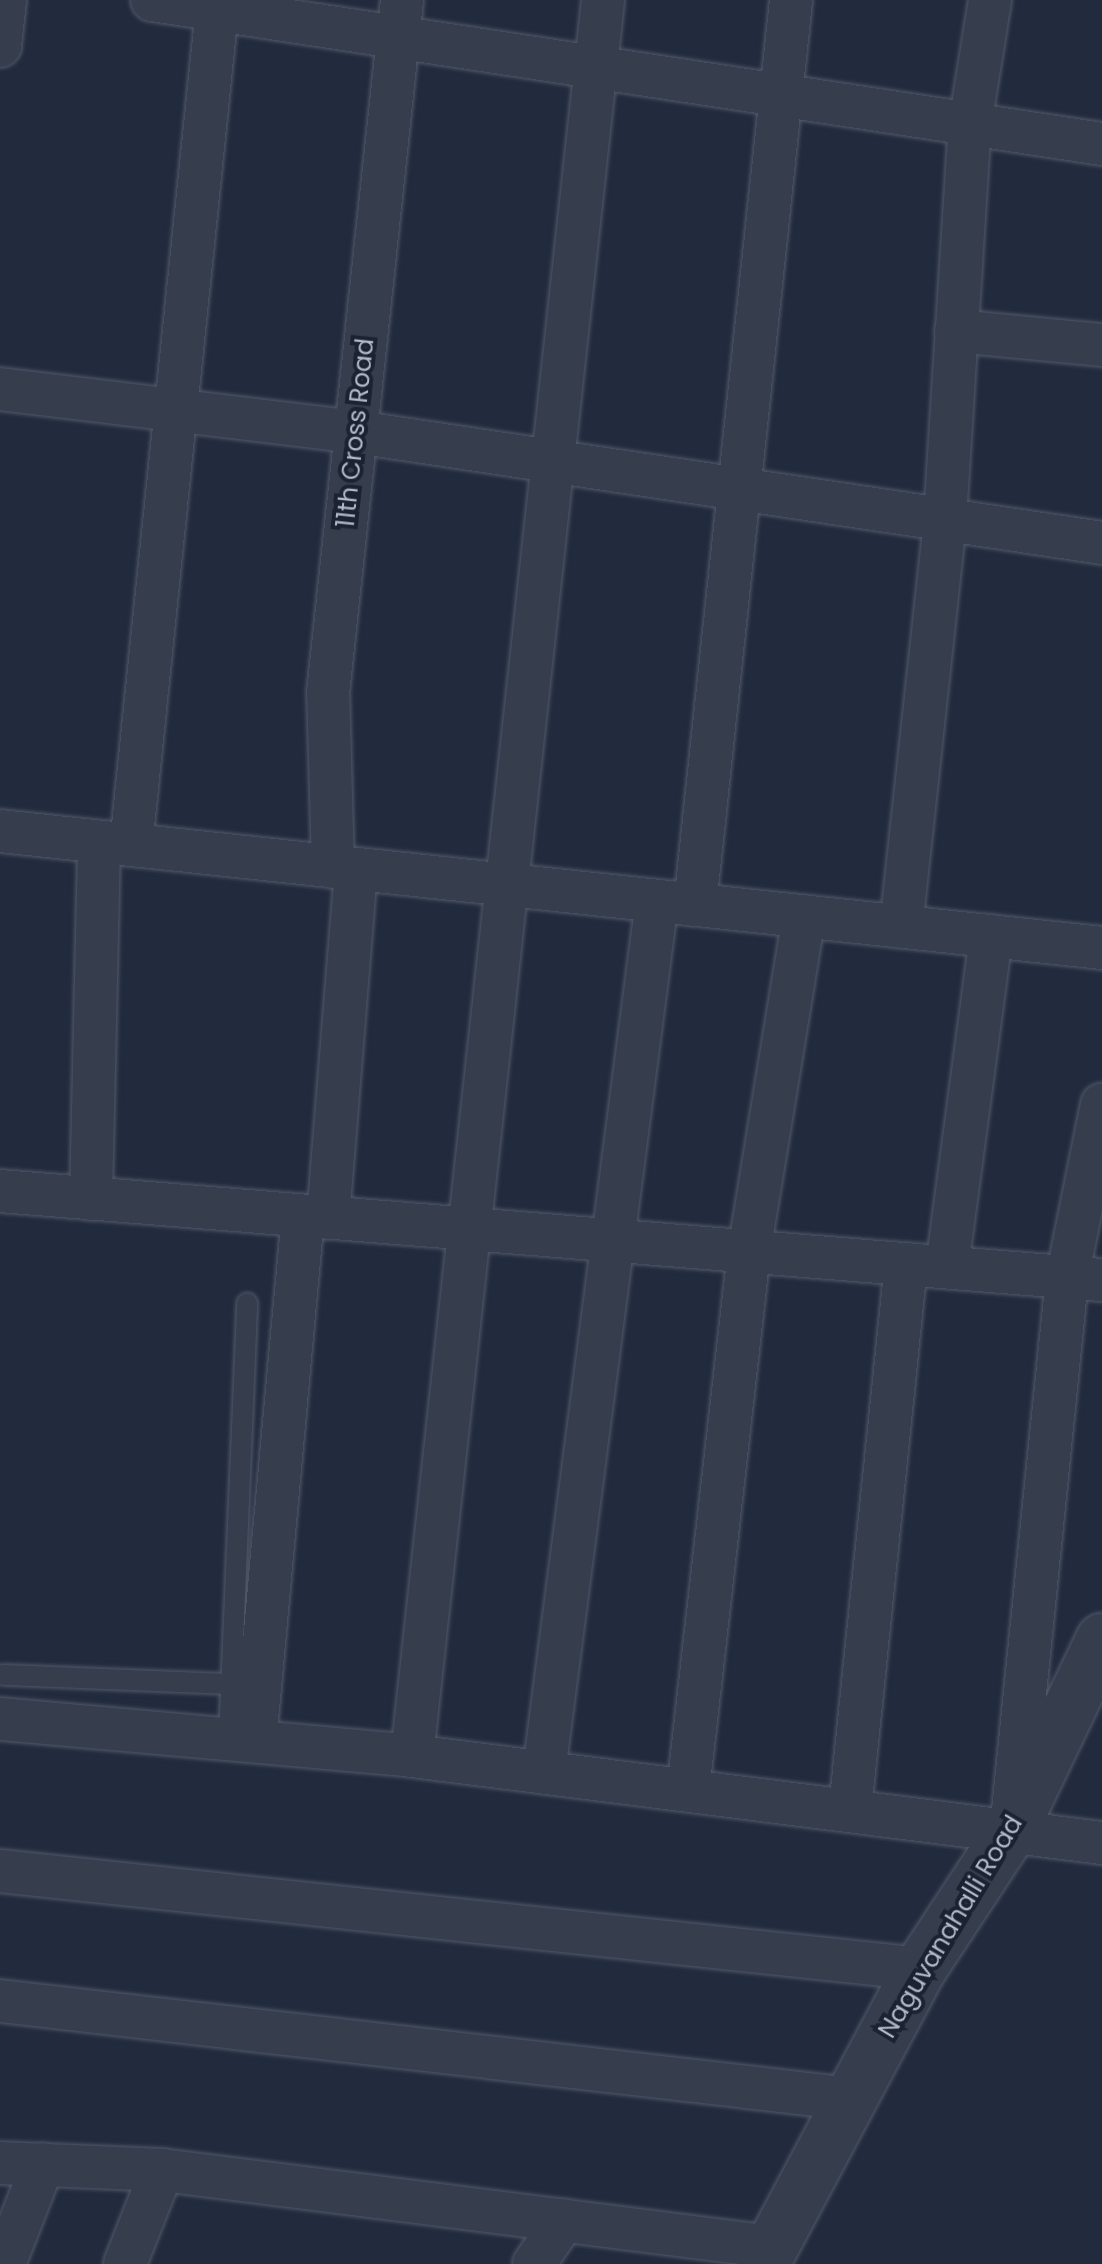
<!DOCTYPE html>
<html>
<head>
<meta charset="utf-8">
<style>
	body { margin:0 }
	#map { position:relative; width:1102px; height:2264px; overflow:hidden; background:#222b3e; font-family:Poppins,sans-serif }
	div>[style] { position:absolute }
	.roads { filter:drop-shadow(0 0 2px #515969) drop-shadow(0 0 2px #515969) }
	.service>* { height:20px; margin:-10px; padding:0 10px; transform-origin:10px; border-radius:10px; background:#363e4e }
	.minor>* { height:42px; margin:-21px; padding:0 21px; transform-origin:21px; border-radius:21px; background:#363e4e }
	.tertiary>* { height:52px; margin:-26px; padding:0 26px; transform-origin:26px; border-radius:26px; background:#363e4e }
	span { translate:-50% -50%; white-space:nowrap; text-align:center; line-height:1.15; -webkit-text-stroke:8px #1b2333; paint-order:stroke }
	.street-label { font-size:25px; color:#b2b9c9 }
</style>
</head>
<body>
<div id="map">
	<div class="roads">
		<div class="service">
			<div style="left:3px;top:1675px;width:229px;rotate:2.3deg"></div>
			<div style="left:229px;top:1738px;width:435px;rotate:-87.6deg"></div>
		</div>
		<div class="minor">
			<div style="left:152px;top:0;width:961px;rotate:8.62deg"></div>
			<div style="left:0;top:46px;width:46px;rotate:-83.8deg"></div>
			<div style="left:956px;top:331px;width:147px;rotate:5.5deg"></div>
			<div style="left:0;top:389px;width:359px;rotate:6.9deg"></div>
			<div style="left:356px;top:432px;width:754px;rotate:8.46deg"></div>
			<div style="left:0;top:831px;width:1108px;rotate:6.06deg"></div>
			<div style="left:131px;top:845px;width:849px;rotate:-84.12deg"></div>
			<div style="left:333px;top:867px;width:174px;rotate:-91.6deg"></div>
			<div style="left:328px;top:693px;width:697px;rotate:-83.9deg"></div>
			<div style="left:695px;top:905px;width:910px;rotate:-83.94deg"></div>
			<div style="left:901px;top:927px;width:410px;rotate:-83.8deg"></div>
			<div style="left:945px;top:519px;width:396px;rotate:-86.4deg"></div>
			<div style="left:970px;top:124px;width:126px;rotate:-80.8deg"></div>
			<div style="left:0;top:1191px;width:1106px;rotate:4.62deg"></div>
			<div style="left:91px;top:1199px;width:357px;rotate:-88.7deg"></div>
			<div style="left:328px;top:1218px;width:350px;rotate:-85.4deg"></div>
			<div style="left:947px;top:1267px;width:334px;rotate:-82.4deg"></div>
			<div style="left:0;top:1719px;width:414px;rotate:5.1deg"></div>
			<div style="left:412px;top:1756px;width:695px;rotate:7.19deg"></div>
			<div style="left:255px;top:1741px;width:527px;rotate:-84.78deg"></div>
			<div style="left:412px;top:1756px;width:1766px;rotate:-83.79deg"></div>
			<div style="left:544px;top:1771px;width:877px;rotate:-82.6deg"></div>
			<div style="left:688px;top:1790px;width:541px;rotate:-83.53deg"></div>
			<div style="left:749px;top:1252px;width:340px;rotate:-80.7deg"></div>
			<div style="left:850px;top:1810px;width:549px;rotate:-84.14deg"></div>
			<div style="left:1013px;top:1811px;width:536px;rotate:-84.21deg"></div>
			<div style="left:1067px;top:1278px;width:177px;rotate:-78.6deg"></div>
			<div style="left:0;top:1871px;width:925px;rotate:6.08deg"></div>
			<div style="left:0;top:2001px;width:857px;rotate:6.57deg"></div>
			<div style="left:0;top:2163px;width:162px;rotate:2.5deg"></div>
			<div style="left:162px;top:2170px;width:615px;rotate:7.19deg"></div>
			<div style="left:4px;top:2264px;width:107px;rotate:-68.7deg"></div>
			<div style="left:125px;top:2264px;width:101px;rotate:-68.5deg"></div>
			<div style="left:534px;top:2264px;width:53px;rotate:-55.7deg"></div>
		</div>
		<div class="tertiary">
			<div style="left:763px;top:2264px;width:334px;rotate:-62deg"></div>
			<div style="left:920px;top:1969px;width:165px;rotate:-56.6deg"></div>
			<div style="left:1011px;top:1831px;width:212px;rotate:-64.5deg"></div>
		</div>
	</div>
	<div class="street-label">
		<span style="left:356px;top:433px;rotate:-84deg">11th Cross Road</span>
		<span style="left:951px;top:1927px;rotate:-59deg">Naguvanahalli Road</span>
	</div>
</div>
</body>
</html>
